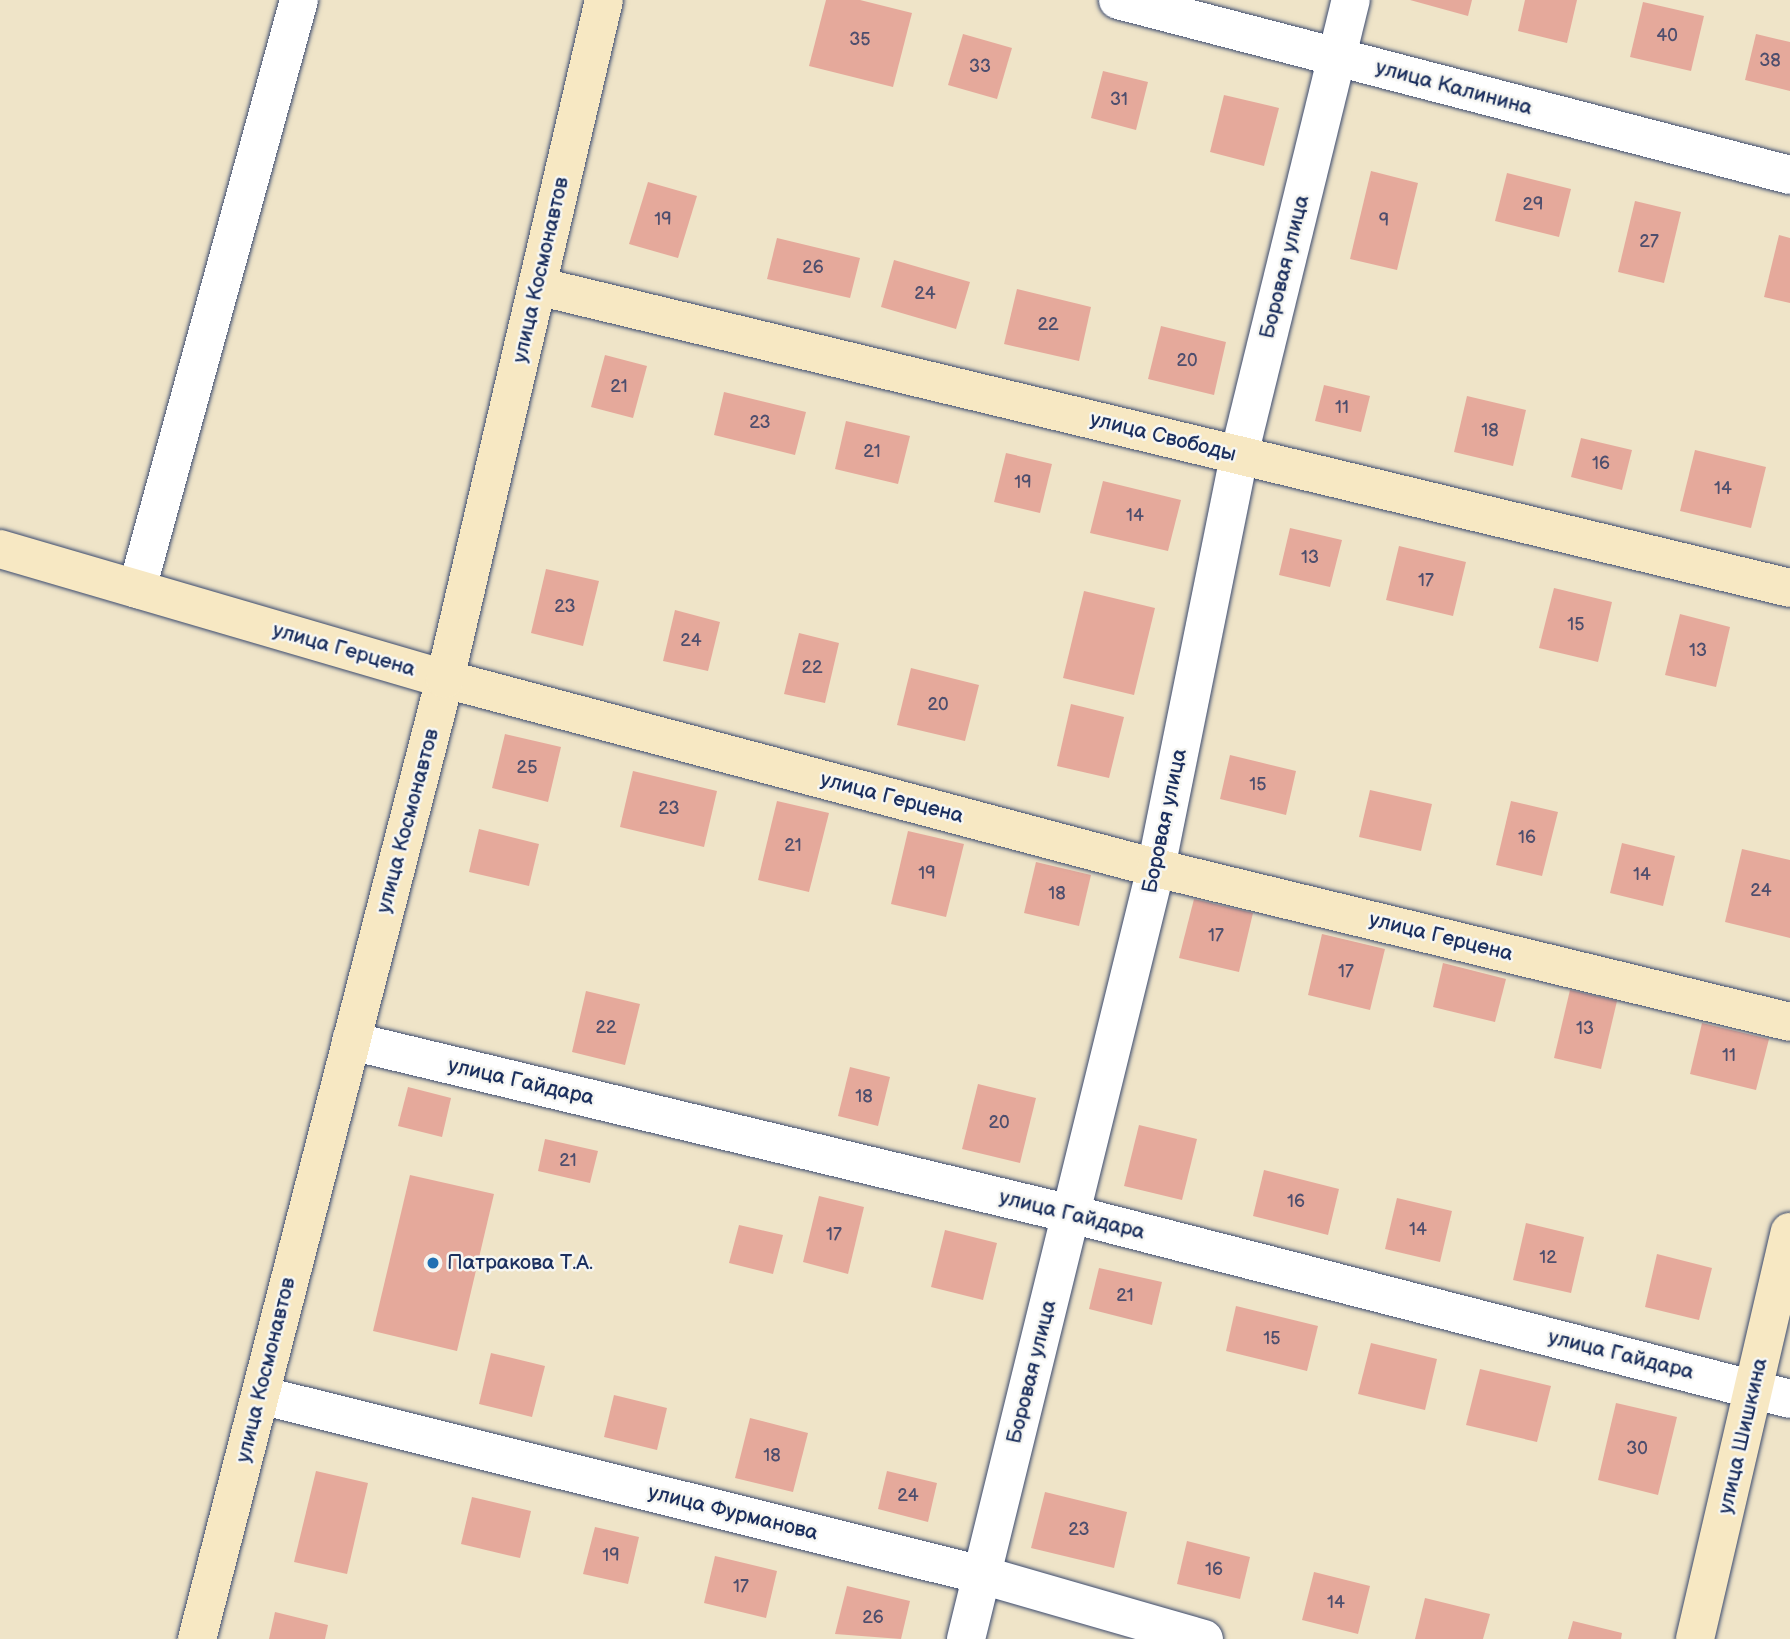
<!DOCTYPE html>
<html>
<head>
<meta charset="utf-8">
<style>
	body { margin:0 }
	#map { position:relative; width:1790px; height:1639px; overflow:hidden; background:#efe4c8; font-family:"Balsamiq Sans",sans-serif }
	div>[style] { position:absolute }
	.building>* { inset:0; background:#e5a99b }
	.roads { filter:drop-shadow(0 0 2px #3b4a6e) drop-shadow(0 0 2px #3b4a6e) }
	.street>* { height:38px; margin:-19px; padding:0 19px; transform-origin:19px; border-radius:19px; background:#fff }
	.secondary>* { height:38px; margin:-19px; padding:0 19px; transform-origin:19px; border-radius:19px; background:#f7e8c3 }
	.dots>* { width:19px; height:19px; translate:-50% -50%; box-sizing:border-box; border:4px solid #f6f6f2; border-radius:50% }
	span { translate:-50% -50%; white-space:nowrap; text-align:center; line-height:1.15; -webkit-text-stroke:5px #f6f6f2; paint-order:stroke }
	.number-label { font-size:18px; color:#4e4e6d }
	.number-label span { -webkit-text-stroke-width:0 }
	.street-label { font-size:21px; color:#1b2f5e }
	.poi-label { font-size:21px; color:#1b2f5e }
	.left { translate:0 -50%; text-align:left }
</style>
</head>
<body>
<div id="map">
	<div class="building">
		<div style="clip-path:polygon(826px 0,860px 0,912px 13px,893px 87px,809px 66px)"></div>
		<div style="clip-path:polygon(1410px 0,1472px 0,1468px 16px)"></div>
		<div style="clip-path:polygon(1525px 0,1577px 0,1567px 43px,1518px 31px)"></div>
		<div style="clip-path:polygon(1643px 2px,1704px 16px,1691px 71px,1630px 57px)"></div>
		<div style="clip-path:polygon(963px 34px,1012px 48px,997px 99px,948px 85px)"></div>
		<div style="clip-path:polygon(1756px 34px,1790px 42px,1790px 91px,1745px 80px)"></div>
		<div style="clip-path:polygon(1103px 71px,1148px 82px,1136px 130px,1091px 118px)"></div>
		<div style="clip-path:polygon(1224px 95px,1279px 108px,1264px 166px,1210px 152px)"></div>
		<div style="clip-path:polygon(1371px 171px,1418px 183px,1397px 270px,1350px 259px)"></div>
		<div style="clip-path:polygon(1507px 173px,1571px 189px,1559px 237px,1495px 221px)"></div>
		<div style="clip-path:polygon(648px 182px,697px 196px,678px 258px,629px 244px)"></div>
		<div style="clip-path:polygon(1635px 201px,1681px 212px,1664px 283px,1618px 272px)"></div>
		<div style="clip-path:polygon(1779px 235px,1790px 238px,1790px 303px,1764px 297px)"></div>
		<div style="clip-path:polygon(777px 238px,860px 258px,850px 298px,767px 279px)"></div>
		<div style="clip-path:polygon(894px 260px,970px 282px,956px 329px,881px 307px)"></div>
		<div style="clip-path:polygon(1017px 289px,1091px 307px,1079px 361px,1004px 344px)"></div>
		<div style="clip-path:polygon(1161px 326px,1226px 342px,1214px 395px,1148px 379px)"></div>
		<div style="clip-path:polygon(605px 355px,647px 366px,633px 418px,591px 407px)"></div>
		<div style="clip-path:polygon(1324px 385px,1370px 396px,1361px 432px,1315px 421px)"></div>
		<div style="clip-path:polygon(724px 392px,806px 412px,795px 455px,714px 435px)"></div>
		<div style="clip-path:polygon(1467px 396px,1526px 410px,1513px 466px,1454px 452px)"></div>
		<div style="clip-path:polygon(846px 421px,910px 436px,898px 484px,835px 469px)"></div>
		<div style="clip-path:polygon(1581px 438px,1632px 450px,1622px 490px,1571px 477px)"></div>
		<div style="clip-path:polygon(1695px 450px,1766px 467px,1751px 528px,1680px 511px)"></div>
		<div style="clip-path:polygon(1006px 453px,1052px 464px,1040px 513px,994px 502px)"></div>
		<div style="clip-path:polygon(1103px 481px,1181px 500px,1168px 551px,1090px 533px)"></div>
		<div style="clip-path:polygon(1290px 528px,1342px 540px,1330px 587px,1279px 575px)"></div>
		<div style="clip-path:polygon(1399px 546px,1466px 562px,1453px 616px,1386px 600px)"></div>
		<div style="clip-path:polygon(546px 569px,599px 581px,583px 646px,531px 633px)"></div>
		<div style="clip-path:polygon(1554px 588px,1612px 602px,1598px 662px,1539px 648px)"></div>
		<div style="clip-path:polygon(1084px 591px,1155px 608px,1134px 695px,1063px 678px)"></div>
		<div style="clip-path:polygon(675px 610px,720px 622px,708px 671px,663px 661px)"></div>
		<div style="clip-path:polygon(1680px 614px,1730px 627px,1716px 687px,1665px 675px)"></div>
		<div style="clip-path:polygon(799px 633px,839px 643px,825px 703px,784px 694px)"></div>
		<div style="clip-path:polygon(911px 668px,979px 685px,965px 741px,897px 725px)"></div>
		<div style="clip-path:polygon(1071px 704px,1124px 717px,1109px 778px,1057px 766px)"></div>
		<div style="clip-path:polygon(505px 734px,561px 747px,548px 802px,492px 788px)"></div>
		<div style="clip-path:polygon(1230px 755px,1296px 771px,1286px 815px,1220px 799px)"></div>
		<div style="clip-path:polygon(633px 771px,717px 791px,704px 847px,620px 827px)"></div>
		<div style="clip-path:polygon(1370px 790px,1432px 804px,1421px 851px,1359px 837px)"></div>
		<div style="clip-path:polygon(777px 801px,829px 813px,809px 892px,758px 880px)"></div>
		<div style="clip-path:polygon(1511px 801px,1558px 812px,1542px 876px,1496px 865px)"></div>
		<div style="clip-path:polygon(479px 829px,539px 844px,529px 886px,469px 872px)"></div>
		<div style="clip-path:polygon(908px 831px,964px 844px,946px 917px,891px 904px)"></div>
		<div style="clip-path:polygon(1622px 843px,1675px 856px,1663px 906px,1610px 893px)"></div>
		<div style="clip-path:polygon(1742px 849px,1790px 860px,1790px 938px,1725px 922px)"></div>
		<div style="clip-path:polygon(1036px 862px,1091px 875px,1079px 926px,1024px 913px)"></div>
		<div style="clip-path:polygon(1194px 899px,1253px 913px,1239px 972px,1179px 958px)"></div>
		<div style="clip-path:polygon(1322px 934px,1385px 949px,1370px 1010px,1308px 995px)"></div>
		<div style="clip-path:polygon(1443px 963px,1506px 979px,1495px 1022px,1433px 1007px)"></div>
		<div style="clip-path:polygon(1570px 990px,1617px 1001px,1601px 1069px,1554px 1058px)"></div>
		<div style="clip-path:polygon(586px 991px,640px 1004px,625px 1065px,572px 1052px)"></div>
		<div style="clip-path:polygon(1702px 1023px,1769px 1039px,1756px 1090px,1690px 1074px)"></div>
		<div style="clip-path:polygon(850px 1067px,890px 1077px,878px 1126px,838px 1116px)"></div>
		<div style="clip-path:polygon(978px 1084px,1036px 1098px,1020px 1163px,962px 1149px)"></div>
		<div style="clip-path:polygon(408px 1087px,451px 1098px,442px 1137px,398px 1126px)"></div>
		<div style="clip-path:polygon(1139px 1125px,1197px 1139px,1182px 1200px,1124px 1186px)"></div>
		<div style="clip-path:polygon(545px 1139px,598px 1151px,590px 1183px,538px 1171px)"></div>
		<div style="clip-path:polygon(1264px 1170px,1339px 1189px,1328px 1235px,1253px 1216px)"></div>
		<div style="clip-path:polygon(410px 1175px,494px 1194px,457px 1351px,373px 1331px)"></div>
		<div style="clip-path:polygon(819px 1196px,864px 1207px,848px 1274px,803px 1262px)"></div>
		<div style="clip-path:polygon(1397px 1198px,1452px 1211px,1440px 1262px,1385px 1249px)"></div>
		<div style="clip-path:polygon(1526px 1223px,1584px 1237px,1571px 1293px,1513px 1280px)"></div>
		<div style="clip-path:polygon(739px 1225px,783px 1235px,773px 1274px,729px 1263px)"></div>
		<div style="clip-path:polygon(945px 1230px,997px 1243px,983px 1300px,931px 1287px)"></div>
		<div style="clip-path:polygon(1657px 1254px,1712px 1268px,1699px 1320px,1645px 1307px)"></div>
		<div style="clip-path:polygon(1099px 1268px,1162px 1282px,1152px 1325px,1089px 1309px)"></div>
		<div style="clip-path:polygon(1236px 1306px,1318px 1326px,1307px 1371px,1226px 1351px)"></div>
		<div style="clip-path:polygon(1371px 1343px,1437px 1359px,1425px 1410px,1358px 1394px)"></div>
		<div style="clip-path:polygon(491px 1353px,545px 1366px,532px 1417px,479px 1404px)"></div>
		<div style="clip-path:polygon(1480px 1369px,1551px 1386px,1537px 1442px,1466px 1425px)"></div>
		<div style="clip-path:polygon(614px 1395px,667px 1408px,657px 1450px,604px 1437px)"></div>
		<div style="clip-path:polygon(1616px 1403px,1677px 1417px,1658px 1495px,1598px 1480px)"></div>
		<div style="clip-path:polygon(750px 1418px,808px 1433px,793px 1492px,735px 1478px)"></div>
		<div style="clip-path:polygon(316px 1471px,368px 1483px,347px 1574px,294px 1562px)"></div>
		<div style="clip-path:polygon(887px 1471px,937px 1483px,928px 1522px,878px 1509px)"></div>
		<div style="clip-path:polygon(1045px 1492px,1127px 1512px,1114px 1568px,1031px 1548px)"></div>
		<div style="clip-path:polygon(472px 1497px,531px 1511px,520px 1558px,461px 1544px)"></div>
		<div style="clip-path:polygon(595px 1527px,639px 1537px,628px 1584px,583px 1574px)"></div>
		<div style="clip-path:polygon(1187px 1541px,1250px 1557px,1240px 1599px,1177px 1584px)"></div>
		<div style="clip-path:polygon(715px 1556px,777px 1571px,766px 1618px,704px 1603px)"></div>
		<div style="clip-path:polygon(1314px 1572px,1370px 1586px,1358px 1634px,1302px 1620px)"></div>
		<div style="clip-path:polygon(847px 1586px,910px 1601px,901px 1639px,835px 1634px)"></div>
		<div style="clip-path:polygon(1425px 1598px,1490px 1614px,1483px 1639px,1415px 1639px)"></div>
		<div style="clip-path:polygon(275px 1612px,328px 1625px,325px 1639px,269px 1639px)"></div>
		<div style="clip-path:polygon(1573px 1621px,1622px 1633px,1621px 1639px,1568px 1639px)"></div>
	</div>
	<div class="roads">
		<div class="street">
			<div style="left:1118px;top:0;width:694px;rotate:14.6deg"></div>
			<div style="left:137px;top:589px;width:611px;rotate:-74.62deg"></div>
			<div style="left:351px;top:1041px;width:740px;rotate:13.51deg"></div>
			<div style="left:1071px;top:1214px;width:742px;rotate:14.43deg"></div>
			<div style="left:260px;top:1395px;width:744px;rotate:14deg"></div>
			<div style="left:982px;top:1575px;width:231px;rotate:16.1deg"></div>
			<div style="left:966px;top:1639px;width:794px;rotate:-76.16deg"></div>
			<div style="left:1156px;top:868px;width:421px;rotate:-78.6deg"></div>
			<div style="left:1239px;top:455px;width:469px;rotate:-76.2deg"></div>
		</div>
		<div class="secondary">
			<div style="left:537px;top:286px;width:1289px;rotate:13.55deg"></div>
			<div style="left:0;top:549px;width:464px;rotate:16.3deg"></div>
			<div style="left:445px;top:679px;width:736px;rotate:14.89deg"></div>
			<div style="left:1156px;top:868px;width:652px;rotate:13.65deg"></div>
			<div style="left:197px;top:1639px;width:992px;rotate:-75.52deg"></div>
			<div style="left:445px;top:679px;width:697px;rotate:-76.82deg"></div>
			<div style="left:1695px;top:1639px;width:418px;rotate:-76.9deg"></div>
		</div>
	</div>
	<div class="dots">
		<div style="left:433px;top:1263px;background:#1f6fb2"></div>
	</div>
	<div class="number-label">
		<span style="left:1667px;top:36px">40</span>
		<span style="left:860px;top:40px">35</span>
		<span style="left:1770px;top:61px">38</span>
		<span style="left:980px;top:67px">33</span>
		<span style="left:1119px;top:100px">31</span>
		<span style="left:1533px;top:205px">29</span>
		<span style="left:663px;top:220px">19</span>
		<span style="left:1384px;top:221px">9</span>
		<span style="left:1649px;top:242px">27</span>
		<span style="left:813px;top:268px">26</span>
		<span style="left:925px;top:294px">24</span>
		<span style="left:1048px;top:325px">22</span>
		<span style="left:1187px;top:361px">20</span>
		<span style="left:619px;top:387px">21</span>
		<span style="left:1342px;top:408px">11</span>
		<span style="left:760px;top:423px">23</span>
		<span style="left:1490px;top:431px">18</span>
		<span style="left:872px;top:452px">21</span>
		<span style="left:1601px;top:464px">16</span>
		<span style="left:1023px;top:483px">19</span>
		<span style="left:1723px;top:489px">14</span>
		<span style="left:1135px;top:516px">14</span>
		<span style="left:1310px;top:558px">13</span>
		<span style="left:1426px;top:581px">17</span>
		<span style="left:565px;top:607px">23</span>
		<span style="left:1576px;top:625px">15</span>
		<span style="left:691px;top:641px">24</span>
		<span style="left:1698px;top:651px">13</span>
		<span style="left:812px;top:668px">22</span>
		<span style="left:938px;top:705px">20</span>
		<span style="left:527px;top:768px">25</span>
		<span style="left:1258px;top:785px">15</span>
		<span style="left:669px;top:809px">23</span>
		<span style="left:1527px;top:838px">16</span>
		<span style="left:793px;top:846px">21</span>
		<span style="left:927px;top:874px">19</span>
		<span style="left:1642px;top:875px">14</span>
		<span style="left:1761px;top:891px">24</span>
		<span style="left:1057px;top:894px">18</span>
		<span style="left:1216px;top:936px">17</span>
		<span style="left:1346px;top:972px">17</span>
		<span style="left:606px;top:1028px">22</span>
		<span style="left:1585px;top:1029px">13</span>
		<span style="left:1729px;top:1056px">11</span>
		<span style="left:864px;top:1097px">18</span>
		<span style="left:999px;top:1123px">20</span>
		<span style="left:568px;top:1161px">21</span>
		<span style="left:1296px;top:1202px">16</span>
		<span style="left:1418px;top:1230px">14</span>
		<span style="left:834px;top:1235px">17</span>
		<span style="left:1548px;top:1258px">12</span>
		<span style="left:1125px;top:1296px">21</span>
		<span style="left:1272px;top:1339px">15</span>
		<span style="left:1637px;top:1449px">30</span>
		<span style="left:772px;top:1456px">18</span>
		<span style="left:908px;top:1496px">24</span>
		<span style="left:1079px;top:1530px">23</span>
		<span style="left:611px;top:1556px">19</span>
		<span style="left:1214px;top:1570px">16</span>
		<span style="left:741px;top:1587px">17</span>
		<span style="left:1336px;top:1603px">14</span>
		<span style="left:873px;top:1618px">26</span>
	</div>
	<div class="street-label">
		<span style="left:1454px;top:88px;rotate:15deg">улица Калинина</span>
		<span style="left:1285px;top:267px;rotate:-76deg">Боровая улица</span>
		<span style="left:541px;top:270px;rotate:-77deg">улица Космонавтов</span>
		<span style="left:1163px;top:437px;rotate:14deg">улица Свободы</span>
		<span style="left:344px;top:650px;rotate:16deg">улица Герцена</span>
		<span style="left:892px;top:798px;rotate:15deg">улица Герцена</span>
		<span style="left:408px;top:821px;rotate:-75deg">улица Космонавтов</span>
		<span style="left:1165px;top:821px;rotate:-78deg">Боровая улица</span>
		<span style="left:1441px;top:937px;rotate:14deg">улица Герцена</span>
		<span style="left:521px;top:1082px;rotate:13deg">улица Гайдара</span>
		<span style="left:1072px;top:1215px;rotate:14deg">улица Гайдара</span>
		<span style="left:1621px;top:1355px;rotate:14deg">улица Гайдара</span>
		<span style="left:266px;top:1370px;rotate:-76deg">улица Космонавтов</span>
		<span style="left:1032px;top:1372px;rotate:-76deg">Боровая улица</span>
		<span style="left:1743px;top:1436px;rotate:-77deg">улица Шишкина</span>
		<span style="left:733px;top:1513px;rotate:14deg">улица Фурманова</span>
	</div>
	<div class="poi-label">
		<span class="left" style="left:447px;top:1263px">Патракова Т.А.</span>
	</div>
</div>
</body>
</html>
